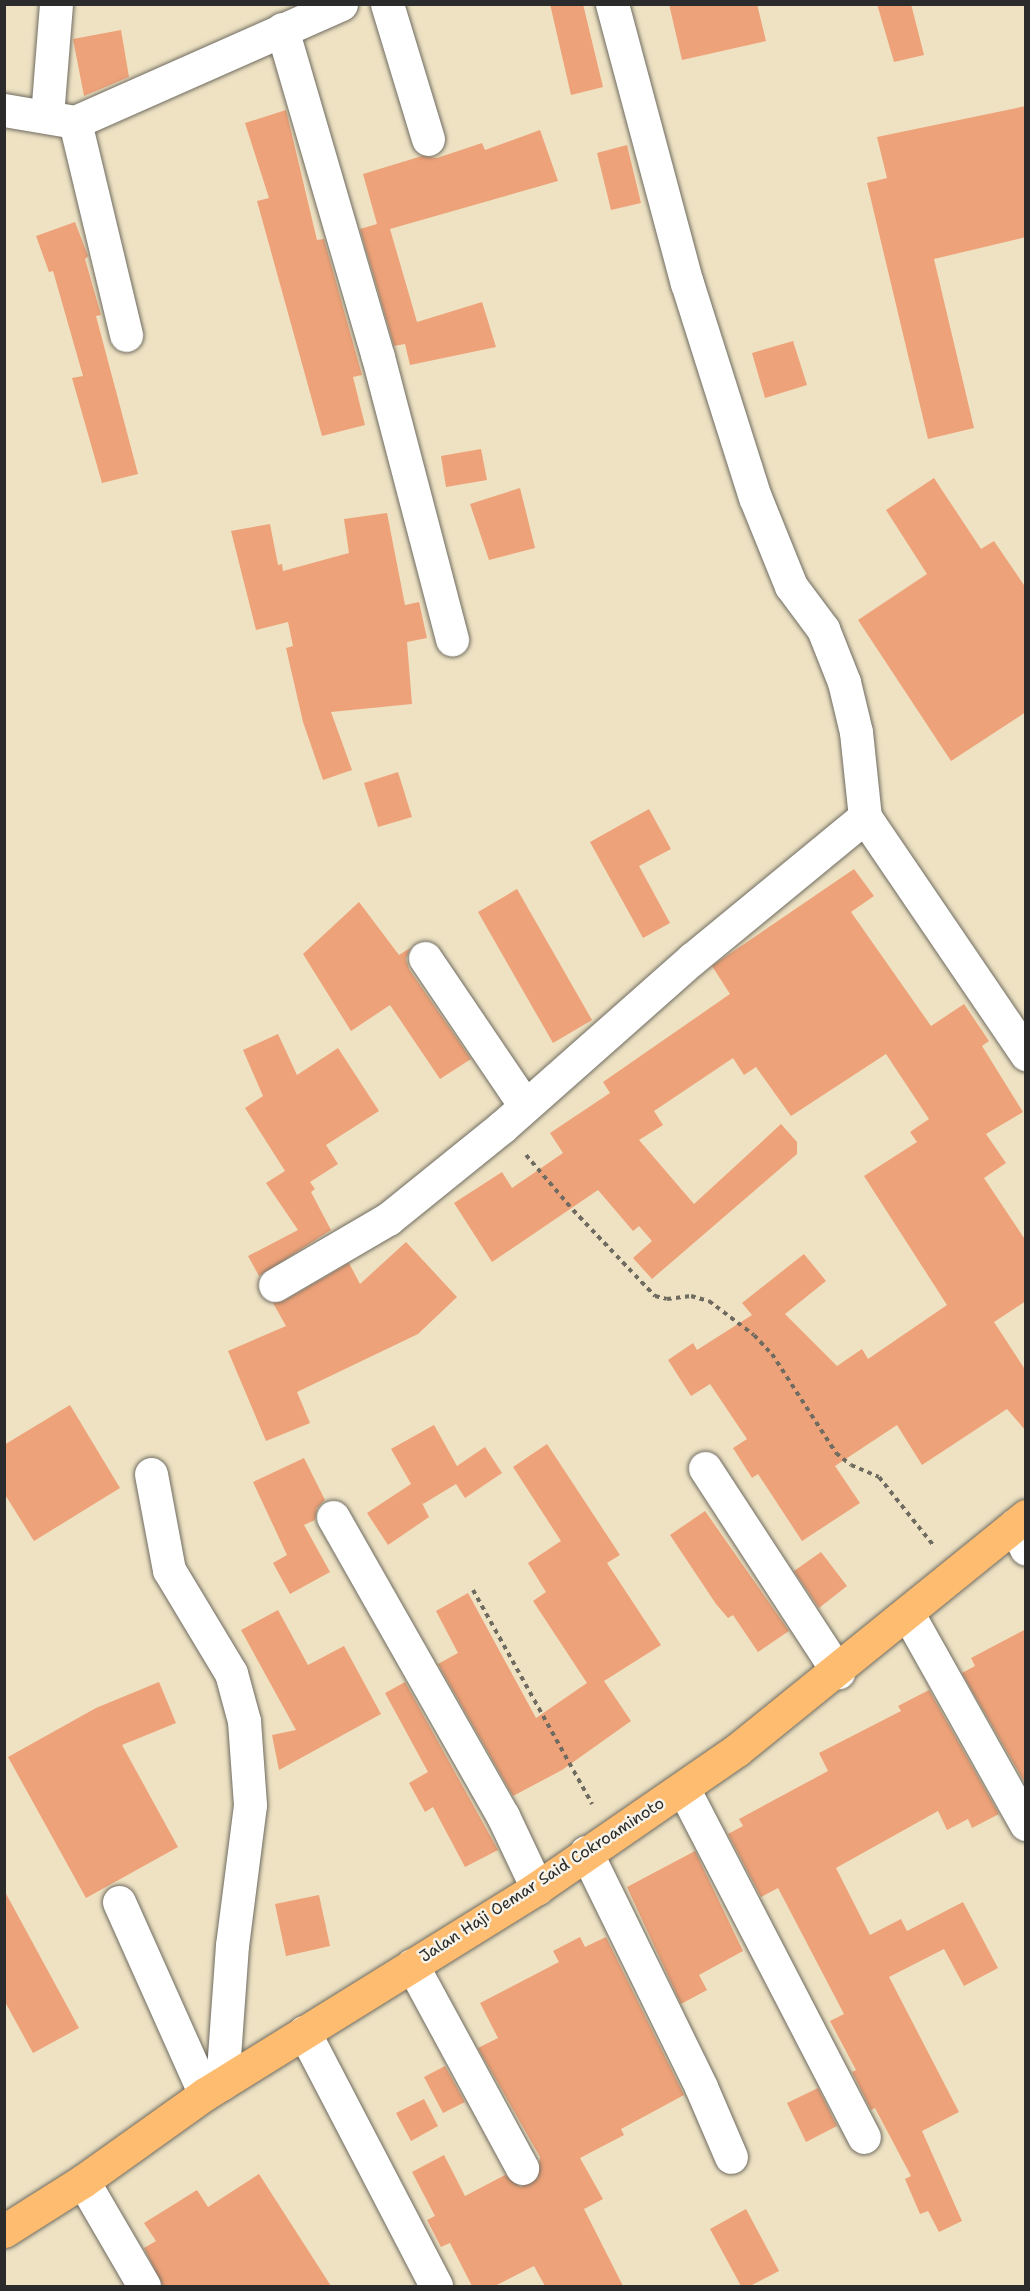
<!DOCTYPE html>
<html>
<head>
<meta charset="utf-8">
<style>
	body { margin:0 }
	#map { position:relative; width:1030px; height:2291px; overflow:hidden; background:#eee2c3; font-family:"Shantell Sans",sans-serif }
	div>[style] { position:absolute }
	.building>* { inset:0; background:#eea279 }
	.path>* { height:4px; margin-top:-2px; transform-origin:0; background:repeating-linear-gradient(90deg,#6f6b60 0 4.5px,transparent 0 9px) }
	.roads { filter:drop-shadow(0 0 2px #6f6b60) drop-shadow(0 0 2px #6f6b60) }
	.minor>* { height:33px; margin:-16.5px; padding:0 16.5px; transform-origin:16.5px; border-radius:16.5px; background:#fff }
	.highway>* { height:33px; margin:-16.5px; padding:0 16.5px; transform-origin:16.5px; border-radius:16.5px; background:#fdbc6f }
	span { translate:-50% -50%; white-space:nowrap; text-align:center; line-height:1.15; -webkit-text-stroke:5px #f7f3e8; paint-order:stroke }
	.street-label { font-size:16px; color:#2b2b2b }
	.frame { position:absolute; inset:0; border:6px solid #2b2b2b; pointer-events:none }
</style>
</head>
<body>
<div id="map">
	<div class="building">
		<div style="clip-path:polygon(550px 4px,583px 4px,603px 87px,571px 95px)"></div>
		<div style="clip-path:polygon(669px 4px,757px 4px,766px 41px,682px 60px)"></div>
		<div style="clip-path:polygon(877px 4px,911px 4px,924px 55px,894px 62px)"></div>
		<div style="clip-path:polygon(121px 30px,129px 77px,84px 96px,73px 39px)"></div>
		<div style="clip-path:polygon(1026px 106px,1026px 237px,934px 259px,974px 428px,928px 439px,867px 183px,887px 178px,877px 137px)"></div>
		<div style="clip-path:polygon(286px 110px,317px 240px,324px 239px,362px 375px,353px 377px,365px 425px,322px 436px,257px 201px,269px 198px,245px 123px)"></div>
		<div style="clip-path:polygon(540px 130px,558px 181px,390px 229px,417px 322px,482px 302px,496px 347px,410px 365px,405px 344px,394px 346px,360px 229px,377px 224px,363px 174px,422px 156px,437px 158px,482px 143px,485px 150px)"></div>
		<div style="clip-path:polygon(627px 145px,641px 203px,611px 210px,597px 153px)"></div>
		<div style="clip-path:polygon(75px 222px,88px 256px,85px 259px,101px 315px,96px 316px,138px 474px,102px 483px,72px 378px,83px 376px,53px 271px,49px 272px,36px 236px)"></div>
		<div style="clip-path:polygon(793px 341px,807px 385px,765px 398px,752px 353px)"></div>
		<div style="clip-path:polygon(481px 449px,487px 480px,446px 487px,441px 456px)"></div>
		<div style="clip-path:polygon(934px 478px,981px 549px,994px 541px,1026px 588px,1026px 712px,951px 761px,858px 620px,927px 574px,886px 510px)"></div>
		<div style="clip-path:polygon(520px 488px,535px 548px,489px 560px,470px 504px)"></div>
		<div style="clip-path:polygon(387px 513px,405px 605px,419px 602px,427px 638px,407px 642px,412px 704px,331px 712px,352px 770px,323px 780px,303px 722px,286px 648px,293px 646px,288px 622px,256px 630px,231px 531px,270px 524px,278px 565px,282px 564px,283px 571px,349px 553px,344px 519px)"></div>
		<div style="clip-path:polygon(398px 772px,412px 817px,378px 827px,364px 783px)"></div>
		<div style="clip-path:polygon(649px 809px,671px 849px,639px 866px,670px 923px,643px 938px,590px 842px)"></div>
		<div style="clip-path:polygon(854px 869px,874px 896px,851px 912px,931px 1026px,964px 1004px,989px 1041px,982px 1046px,1023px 1112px,986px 1134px,1006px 1163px,984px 1178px,1026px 1241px,1026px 1301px,994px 1322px,1026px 1371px,1026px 1431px,1007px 1409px,922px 1465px,897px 1425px,835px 1466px,860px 1503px,802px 1541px,758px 1474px,752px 1478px,733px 1448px,747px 1439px,710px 1384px,691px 1396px,668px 1360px,693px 1343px,697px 1350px,752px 1315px,742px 1303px,804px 1254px,826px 1281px,785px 1314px,837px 1366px,862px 1349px,868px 1359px,947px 1305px,864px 1176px,917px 1142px,910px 1132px,929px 1119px,886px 1054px,791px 1116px,756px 1067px,744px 1075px,733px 1058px,654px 1111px,663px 1125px,639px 1140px,694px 1204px,781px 1124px,797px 1142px,797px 1154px,652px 1279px,633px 1258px,652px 1241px,639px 1226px,633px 1231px,598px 1190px,492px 1262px,454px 1203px,502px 1172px,512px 1188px,563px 1153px,550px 1133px,610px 1093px,603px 1082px,730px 994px,712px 966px)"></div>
		<div style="clip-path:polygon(517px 889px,592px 1020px,553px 1043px,478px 912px)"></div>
		<div style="clip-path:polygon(359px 902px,399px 955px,410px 948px,406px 959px,409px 969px,471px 1059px,440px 1079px,390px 1005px,351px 1031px,303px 954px)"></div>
		<div style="clip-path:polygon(278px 1034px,297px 1075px,338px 1048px,379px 1111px,326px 1145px,338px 1164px,310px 1182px,315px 1189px,311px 1192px,331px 1230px,259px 1276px,248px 1256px,298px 1230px,266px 1183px,285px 1171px,245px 1108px,263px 1096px,243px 1050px)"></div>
		<div style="clip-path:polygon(406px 1242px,457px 1297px,418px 1334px,297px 1392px,310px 1423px,266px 1441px,228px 1351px,286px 1326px,273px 1303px,284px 1301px,349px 1263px,360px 1284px)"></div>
		<div style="clip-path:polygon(70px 1405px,120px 1488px,34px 1541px,4px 1493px,4px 1445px)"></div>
		<div style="clip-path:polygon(434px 1425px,457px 1466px,485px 1447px,502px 1473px,465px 1498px,456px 1484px,423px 1504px,421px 1501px,429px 1517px,388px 1545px,367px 1513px,411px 1484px,391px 1449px)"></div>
		<div style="clip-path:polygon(547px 1444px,620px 1555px,607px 1563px,661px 1645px,604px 1681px,631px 1721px,562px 1770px,513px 1796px,438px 1664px,458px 1653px,436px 1611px,468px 1593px,536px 1718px,587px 1683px,533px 1601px,546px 1592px,528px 1563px,561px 1541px,513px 1467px)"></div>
		<div style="clip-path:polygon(304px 1458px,325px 1500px,317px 1508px,315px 1520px,304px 1525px,330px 1572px,290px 1594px,273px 1563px,287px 1555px,253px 1482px)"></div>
		<div style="clip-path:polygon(705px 1511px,789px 1631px,758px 1652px,733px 1615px,728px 1618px,716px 1604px,670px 1535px)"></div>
		<div style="clip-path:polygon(821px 1552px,847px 1586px,819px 1608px,794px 1571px)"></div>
		<div style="clip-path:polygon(278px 1610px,308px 1665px,344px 1646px,381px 1714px,279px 1770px,272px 1735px,296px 1730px,241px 1630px)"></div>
		<div style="clip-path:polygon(1026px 1629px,1026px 1785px,962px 1673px,975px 1666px,971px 1658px)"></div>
		<div style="clip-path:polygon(159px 1682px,176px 1723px,122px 1745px,178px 1847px,86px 1898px,8px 1757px,96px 1708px)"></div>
		<div style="clip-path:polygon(405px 1682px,498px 1850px,465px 1867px,433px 1807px,425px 1812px,409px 1783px,428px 1772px,385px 1693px)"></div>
		<div style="clip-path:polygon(929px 1690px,999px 1814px,972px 1828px,968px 1819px,947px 1830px,938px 1811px,836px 1868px,870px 1935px,901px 1919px,907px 1931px,963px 1902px,998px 1968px,964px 1986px,944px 1949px,889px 1977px,959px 2112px,922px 2131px,962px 2221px,939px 2232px,928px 2211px,920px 2214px,905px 2179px,911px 2176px,875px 2108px,871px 2110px,852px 2072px,856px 2070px,830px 2021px,844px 2014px,778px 1888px,761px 1897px,728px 1834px,743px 1826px,739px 1819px,828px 1771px,819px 1753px,901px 1711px,898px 1706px)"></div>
		<div style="clip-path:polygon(695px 1851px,743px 1951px,699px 1975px,707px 1990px,681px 2004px,627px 1887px)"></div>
		<div style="clip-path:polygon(4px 1890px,79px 2028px,33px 2053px,4px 2000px)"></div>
		<div style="clip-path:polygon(319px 1895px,330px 1946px,286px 1956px,275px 1904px)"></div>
		<div style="clip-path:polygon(580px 1937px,585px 1947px,606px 1937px,684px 2095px,621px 2129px,624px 2135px,580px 2158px,603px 2199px,584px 2209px,623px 2286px,545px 2286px,534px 2266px,495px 2286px,472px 2286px,450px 2243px,441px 2247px,427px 2220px,435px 2216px,412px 2172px,444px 2155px,465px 2196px,505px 2175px,521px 2187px,538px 2178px,540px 2157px,478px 2048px,498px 2038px,480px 2003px,559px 1962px,553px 1951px)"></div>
		<div style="clip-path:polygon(445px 2066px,465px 2102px,443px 2113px,424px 2077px)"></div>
		<div style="clip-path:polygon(818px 2088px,837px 2126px,806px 2142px,787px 2103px)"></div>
		<div style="clip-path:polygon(424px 2099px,438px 2126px,411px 2141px,396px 2113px)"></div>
		<div style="clip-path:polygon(259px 2174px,331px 2286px,163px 2286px,144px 2248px,156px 2241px,144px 2223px,197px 2190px,208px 2207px)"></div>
		<div style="clip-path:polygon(746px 2209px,779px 2271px,750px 2286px,741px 2286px,710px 2229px)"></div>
	</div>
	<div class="path">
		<div style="left:526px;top:1155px;width:72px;rotate:49.5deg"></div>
		<div style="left:573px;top:1210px;width:119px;rotate:46.4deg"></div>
		<div style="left:655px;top:1296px;width:12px;rotate:14deg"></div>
		<div style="left:667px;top:1299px;width:24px;rotate:-7deg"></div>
		<div style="left:691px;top:1296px;width:19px;rotate:16deg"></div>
		<div style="left:709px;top:1301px;width:56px;rotate:37.1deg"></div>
		<div style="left:754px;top:1335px;width:26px;rotate:47deg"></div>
		<div style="left:772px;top:1354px;width:118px;rotate:57.1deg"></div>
		<div style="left:836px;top:1453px;width:19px;rotate:39deg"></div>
		<div style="left:851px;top:1465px;width:30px;rotate:23deg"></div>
		<div style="left:879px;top:1477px;width:87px;rotate:51.5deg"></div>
		<div style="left:473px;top:1590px;width:245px;rotate:60.9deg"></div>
	</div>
	<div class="roads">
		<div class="minor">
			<div style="left:387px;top:4px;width:141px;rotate:73.1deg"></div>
			<div style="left:612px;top:4px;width:289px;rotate:75deg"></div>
			<div style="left:687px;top:283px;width:225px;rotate:72.4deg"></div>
			<div style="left:755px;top:497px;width:96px;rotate:68deg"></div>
			<div style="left:791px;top:586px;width:54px;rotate:53.3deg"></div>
			<div style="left:823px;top:629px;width:57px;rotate:68.4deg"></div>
			<div style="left:844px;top:682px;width:51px;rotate:76.5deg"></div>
			<div style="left:856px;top:732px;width:85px;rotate:84deg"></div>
			<div style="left:865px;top:817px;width:287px;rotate:55.8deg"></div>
			<div style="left:282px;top:29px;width:342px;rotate:73.7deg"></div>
			<div style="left:378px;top:357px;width:292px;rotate:75.3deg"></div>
			<div style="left:4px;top:110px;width:72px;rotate:9.6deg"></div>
			<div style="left:75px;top:122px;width:291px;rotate:-23.9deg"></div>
			<div style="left:47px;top:116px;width:112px;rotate:-85.4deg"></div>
			<div style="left:75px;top:122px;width:219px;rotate:76.5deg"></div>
			<div style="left:425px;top:958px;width:176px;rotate:55.9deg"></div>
			<div style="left:275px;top:1285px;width:131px;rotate:-30.3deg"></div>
			<div style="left:388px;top:1219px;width:146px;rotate:-38.9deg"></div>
			<div style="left:502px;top:1127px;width:254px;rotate:-41.5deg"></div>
			<div style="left:692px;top:959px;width:224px;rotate:-39.4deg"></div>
			<div style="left:705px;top:1468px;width:244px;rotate:56.9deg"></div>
			<div style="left:151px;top:1474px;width:98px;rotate:79.4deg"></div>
			<div style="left:169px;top:1570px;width:120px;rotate:59deg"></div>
			<div style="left:231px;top:1673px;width:50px;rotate:74.8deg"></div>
			<div style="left:244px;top:1721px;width:84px;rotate:85.9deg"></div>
			<div style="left:250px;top:1805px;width:141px;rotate:97.3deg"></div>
			<div style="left:232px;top:1945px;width:139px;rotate:94.1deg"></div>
			<div style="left:333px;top:1517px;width:344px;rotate:60.4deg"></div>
			<div style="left:503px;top:1816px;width:80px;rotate:64.7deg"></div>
			<div style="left:1015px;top:1525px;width:26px;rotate:65deg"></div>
			<div style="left:908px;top:1614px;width:241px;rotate:60.7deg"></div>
			<div style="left:683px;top:1788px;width:393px;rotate:62.6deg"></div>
			<div style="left:586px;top:1852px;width:262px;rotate:63.9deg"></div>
			<div style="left:701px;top:2087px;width:76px;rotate:66.8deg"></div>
			<div style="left:119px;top:1902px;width:210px;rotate:65.9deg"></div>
			<div style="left:412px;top:1965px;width:231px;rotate:61.5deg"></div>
			<div style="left:304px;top:2032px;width:286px;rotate:62.5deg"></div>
			<div style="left:83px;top:2181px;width:121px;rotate:59.8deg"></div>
		</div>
		<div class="highway">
			<div style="left:4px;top:2231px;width:93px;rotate:-32.3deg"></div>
			<div style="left:83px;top:2181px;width:150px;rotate:-35.5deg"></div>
			<div style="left:205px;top:2094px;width:391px;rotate:-31.8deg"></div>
			<div style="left:537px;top:1888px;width:243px;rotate:-34.6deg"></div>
			<div style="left:737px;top:1750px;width:372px;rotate:-39deg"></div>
		</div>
	</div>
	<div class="street-label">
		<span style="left:542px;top:1880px;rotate:-33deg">Jalan Haji Oemar Said Cokroaminoto</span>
	</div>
	<div class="frame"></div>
</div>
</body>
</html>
